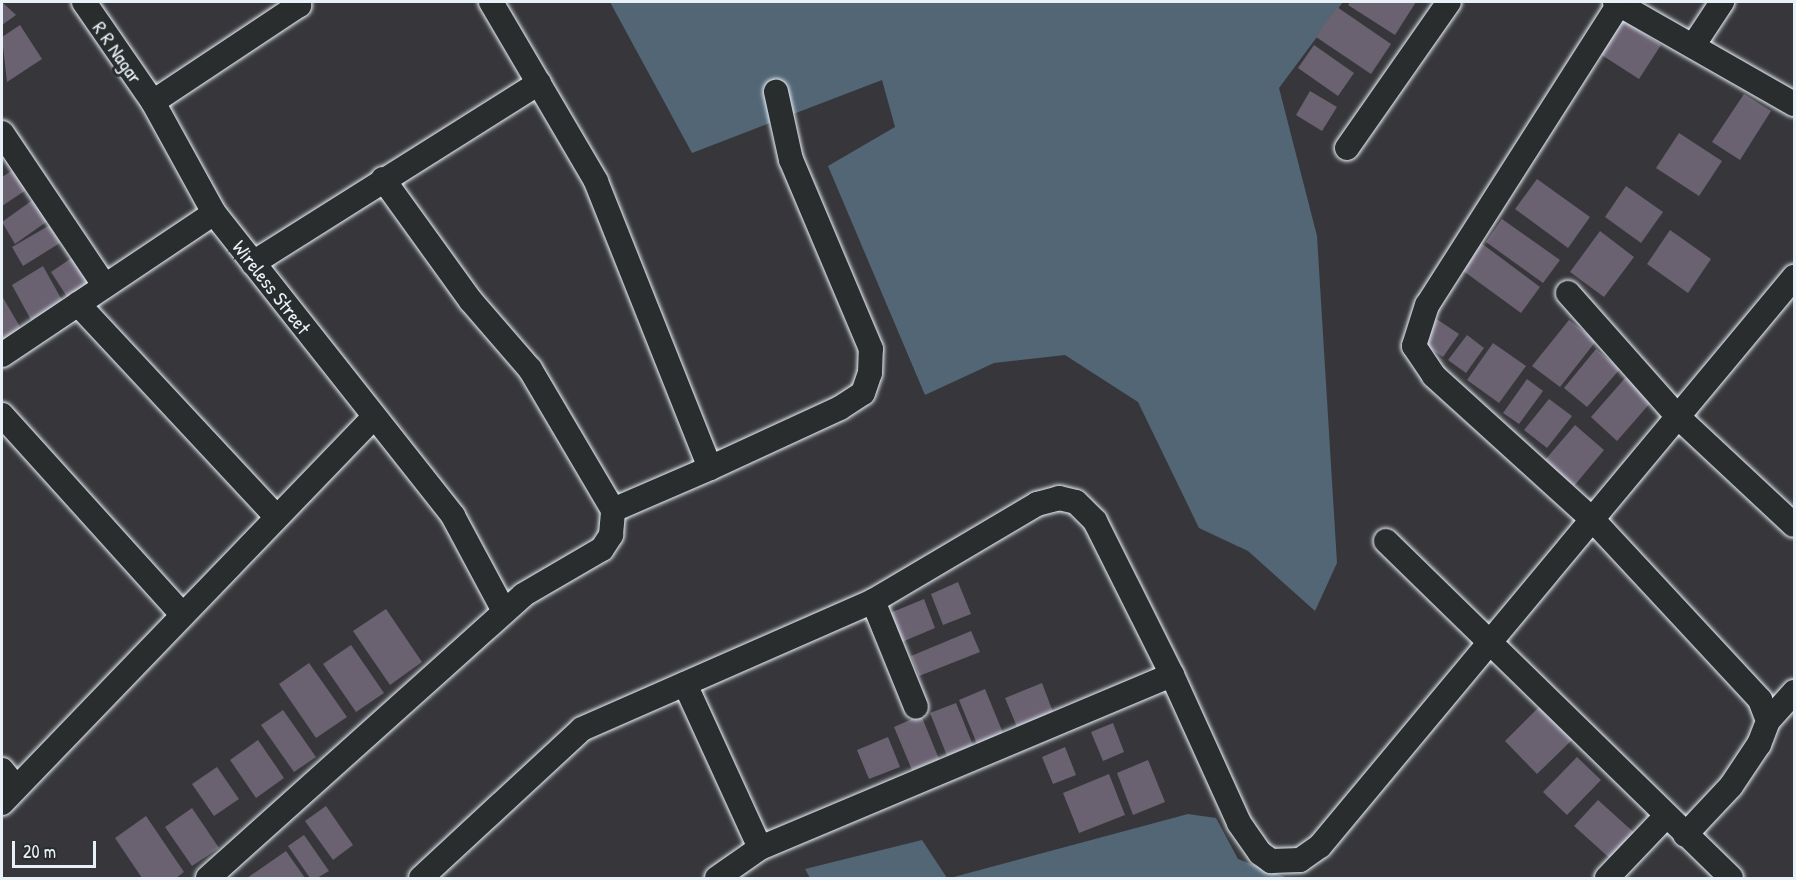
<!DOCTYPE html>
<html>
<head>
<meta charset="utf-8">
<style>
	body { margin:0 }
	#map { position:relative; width:1796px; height:880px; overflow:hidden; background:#37373b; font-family:"Patrick Hand",sans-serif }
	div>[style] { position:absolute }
	.water>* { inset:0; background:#526675 }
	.building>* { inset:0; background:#6a6171 }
	.roads { filter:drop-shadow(0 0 2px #e8f1f8) drop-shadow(0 0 2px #e8f1f8) }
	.street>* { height:24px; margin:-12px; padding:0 12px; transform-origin:12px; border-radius:12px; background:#2a2d2e }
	span { translate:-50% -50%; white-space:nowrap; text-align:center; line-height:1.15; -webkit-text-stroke:6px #2a2d2e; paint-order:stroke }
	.street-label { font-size:20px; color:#e8f1f8 }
	.frame { position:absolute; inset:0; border:3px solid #e8f1f8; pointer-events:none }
	.scale { position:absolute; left:12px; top:841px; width:84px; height:27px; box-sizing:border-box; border:3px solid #e8f1f8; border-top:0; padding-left:8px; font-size:18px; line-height:21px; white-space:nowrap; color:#e8f1f8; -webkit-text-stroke:4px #2a2d2e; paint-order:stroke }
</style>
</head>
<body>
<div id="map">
	<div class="water">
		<div style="clip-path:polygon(610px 2px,1343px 2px,1279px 88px,1317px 236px,1337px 563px,1315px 611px,1248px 551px,1199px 528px,1138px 402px,1065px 355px,994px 363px,925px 395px,828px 166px,895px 127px,882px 80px,692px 153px)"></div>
		<div style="clip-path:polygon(1188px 814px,1216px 818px,1238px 859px,1288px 878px,950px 878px)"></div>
		<div style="clip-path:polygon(922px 840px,947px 878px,810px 878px,805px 869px)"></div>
	</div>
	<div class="building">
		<div style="clip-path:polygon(2px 2px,16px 15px,2px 25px)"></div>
		<div style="clip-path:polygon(1350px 2px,1416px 2px,1395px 35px,1348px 5px)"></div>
		<div style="clip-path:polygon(1337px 7px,1391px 44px,1371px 74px,1316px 37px)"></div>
		<div style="clip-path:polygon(1620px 18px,1661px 45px,1639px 79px,1597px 52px)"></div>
		<div style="clip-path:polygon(20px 25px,42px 59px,7px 82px,2px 37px)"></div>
		<div style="clip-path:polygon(1314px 45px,1354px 73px,1338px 96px,1298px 68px)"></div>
		<div style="clip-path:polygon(1310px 91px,1337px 107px,1322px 131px,1296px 115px)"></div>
		<div style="clip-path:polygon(1744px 94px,1771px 111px,1740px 160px,1712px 142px)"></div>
		<div style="clip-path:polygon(1679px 133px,1722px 161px,1699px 196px,1656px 168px)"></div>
		<div style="clip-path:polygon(16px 168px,29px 188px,2px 206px,2px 177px)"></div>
		<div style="clip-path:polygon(1537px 179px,1590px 217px,1568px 248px,1515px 209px)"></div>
		<div style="clip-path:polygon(1626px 186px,1663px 212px,1641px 243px,1605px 217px)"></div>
		<div style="clip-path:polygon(34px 199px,49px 220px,15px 244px,2px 222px)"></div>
		<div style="clip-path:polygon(1502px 219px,1560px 260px,1543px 283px,1486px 242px)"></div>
		<div style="clip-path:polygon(50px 225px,60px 243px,23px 266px,12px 247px)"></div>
		<div style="clip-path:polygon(1670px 230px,1711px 259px,1688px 293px,1647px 264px)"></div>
		<div style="clip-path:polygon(1600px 231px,1634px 257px,1604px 297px,1570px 272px)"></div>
		<div style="clip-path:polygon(1481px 243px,1540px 287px,1521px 313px,1462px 270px)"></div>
		<div style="clip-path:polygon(76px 255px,94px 284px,69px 300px,51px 272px)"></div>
		<div style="clip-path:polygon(43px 266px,63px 302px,31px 320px,12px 285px)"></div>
		<div style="clip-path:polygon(2px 296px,23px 332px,2px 345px)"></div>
		<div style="clip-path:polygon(1435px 318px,1459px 334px,1443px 357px,1419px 341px)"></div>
		<div style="clip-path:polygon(1569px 320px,1596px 341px,1560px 387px,1532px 366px)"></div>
		<div style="clip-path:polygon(1467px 335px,1484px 348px,1466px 373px,1448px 360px)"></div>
		<div style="clip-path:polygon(1493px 343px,1526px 366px,1499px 403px,1467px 380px)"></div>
		<div style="clip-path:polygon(1596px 349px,1620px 369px,1587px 407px,1564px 388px)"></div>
		<div style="clip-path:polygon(1626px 377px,1652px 401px,1617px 441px,1591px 417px)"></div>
		<div style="clip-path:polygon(1527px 379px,1543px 391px,1519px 424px,1503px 413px)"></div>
		<div style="clip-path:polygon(1549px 399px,1572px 416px,1547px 448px,1524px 430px)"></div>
		<div style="clip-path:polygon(1575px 425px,1604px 450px,1574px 486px,1545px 460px)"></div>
		<div style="clip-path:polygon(958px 582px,971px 614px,943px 625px,931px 594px)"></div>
		<div style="clip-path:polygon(924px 599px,935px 628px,902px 642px,890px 613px)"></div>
		<div style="clip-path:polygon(386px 609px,422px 662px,390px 685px,353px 631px)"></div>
		<div style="clip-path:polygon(971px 631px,980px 652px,919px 676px,911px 656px)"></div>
		<div style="clip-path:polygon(351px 645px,384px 693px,356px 712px,323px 664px)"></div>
		<div style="clip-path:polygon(309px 663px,347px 717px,316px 738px,279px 684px)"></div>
		<div style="clip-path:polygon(1042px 683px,1053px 712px,1017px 727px,1005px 698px)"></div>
		<div style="clip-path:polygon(985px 689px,1003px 733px,977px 744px,959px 700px)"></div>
		<div style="clip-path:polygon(956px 703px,973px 745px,947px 756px,930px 713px)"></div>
		<div style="clip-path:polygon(1541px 705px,1573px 739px,1537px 774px,1505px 741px)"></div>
		<div style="clip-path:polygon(283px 710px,316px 757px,294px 772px,261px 725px)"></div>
		<div style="clip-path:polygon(921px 715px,939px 759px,912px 770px,894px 727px)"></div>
		<div style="clip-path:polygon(1113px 723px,1124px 752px,1103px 761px,1091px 732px)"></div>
		<div style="clip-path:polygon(888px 737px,900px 767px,869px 779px,857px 750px)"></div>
		<div style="clip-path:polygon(258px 740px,284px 778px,256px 798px,230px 760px)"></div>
		<div style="clip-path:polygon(1065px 747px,1076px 775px,1053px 784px,1042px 757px)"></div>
		<div style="clip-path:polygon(1577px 757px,1601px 780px,1567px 815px,1543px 792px)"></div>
		<div style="clip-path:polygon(1148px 760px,1165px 802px,1133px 815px,1117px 773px)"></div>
		<div style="clip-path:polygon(217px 767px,239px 799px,214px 816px,192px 784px)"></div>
		<div style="clip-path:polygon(1109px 774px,1125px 815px,1079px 833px,1063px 793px)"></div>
		<div style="clip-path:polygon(1598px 800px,1639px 837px,1615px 863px,1574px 826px)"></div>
		<div style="clip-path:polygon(326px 806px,353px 845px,333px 860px,305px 821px)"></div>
		<div style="clip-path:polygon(192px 808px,219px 848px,192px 866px,165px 827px)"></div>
		<div style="clip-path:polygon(146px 816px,184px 872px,176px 878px,142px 878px,115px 838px)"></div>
		<div style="clip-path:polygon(304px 835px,329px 871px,317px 878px,310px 878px,288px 846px)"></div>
		<div style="clip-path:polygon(286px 851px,305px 878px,247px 878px)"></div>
	</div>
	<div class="roads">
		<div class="street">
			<div style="left:84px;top:2px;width:121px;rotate:55.4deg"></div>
			<div style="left:297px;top:2px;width:4px;rotate:56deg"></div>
			<div style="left:299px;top:5px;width:175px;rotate:146.4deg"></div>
			<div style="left:153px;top:102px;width:127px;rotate:61.2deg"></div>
			<div style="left:214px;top:213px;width:386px;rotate:51.7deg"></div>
			<div style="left:453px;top:516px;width:108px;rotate:61.8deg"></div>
			<div style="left:1615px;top:2px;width:206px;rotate:29.7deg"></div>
			<div style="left:1619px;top:4px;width:357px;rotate:122.5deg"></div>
			<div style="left:1427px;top:305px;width:43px;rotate:107.6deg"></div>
			<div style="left:1414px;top:346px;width:36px;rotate:56deg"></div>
			<div style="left:1434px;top:376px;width:215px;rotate:42.2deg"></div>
			<div style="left:1593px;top:520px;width:246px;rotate:47.1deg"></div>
			<div style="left:1760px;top:700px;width:22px;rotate:69deg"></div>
			<div style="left:1768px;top:721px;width:25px;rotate:111deg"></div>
			<div style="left:1759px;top:744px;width:50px;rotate:123.7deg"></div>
			<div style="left:1731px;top:786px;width:67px;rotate:133.2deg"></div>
			<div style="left:1693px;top:46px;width:53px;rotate:-56.6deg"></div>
			<div style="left:2px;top:133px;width:184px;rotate:56.1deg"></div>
			<div style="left:1347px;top:148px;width:178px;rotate:-55.1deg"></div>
			<div style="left:383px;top:179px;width:150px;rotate:54.2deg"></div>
			<div style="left:471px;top:301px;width:90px;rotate:49.1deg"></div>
			<div style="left:530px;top:369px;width:164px;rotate:59.5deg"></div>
			<div style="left:253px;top:263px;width:338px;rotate:-32.2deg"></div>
			<div style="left:1568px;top:293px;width:166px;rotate:48.4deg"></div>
			<div style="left:1678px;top:417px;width:158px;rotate:43deg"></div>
			<div style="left:78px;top:304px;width:290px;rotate:47deg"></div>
			<div style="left:2px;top:355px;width:255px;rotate:-33.8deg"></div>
			<div style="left:2px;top:415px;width:266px;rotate:47.9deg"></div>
			<div style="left:710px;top:468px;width:143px;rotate:-24.8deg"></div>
			<div style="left:840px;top:408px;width:27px;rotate:-33deg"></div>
			<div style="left:863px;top:393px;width:21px;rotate:-71deg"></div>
			<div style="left:870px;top:373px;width:24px;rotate:-88deg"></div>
			<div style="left:871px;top:349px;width:205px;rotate:-112.9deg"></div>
			<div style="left:791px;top:160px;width:70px;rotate:-102.4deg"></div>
			<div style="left:1386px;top:541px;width:482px;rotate:44.3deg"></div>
			<div style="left:873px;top:601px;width:114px;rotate:67.9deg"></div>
			<div style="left:685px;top:684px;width:180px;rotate:65.4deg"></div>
			<div style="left:1768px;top:721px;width:39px;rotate:-48deg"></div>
			<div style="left:2px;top:770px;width:22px;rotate:51deg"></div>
			<div style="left:2px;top:803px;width:536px;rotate:-46.06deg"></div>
			<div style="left:208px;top:878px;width:423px;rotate:-41.9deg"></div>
			<div style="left:523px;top:595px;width:91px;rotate:-30.2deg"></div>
			<div style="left:602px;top:549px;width:17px;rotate:-57deg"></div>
			<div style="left:611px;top:535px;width:25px;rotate:-85deg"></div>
			<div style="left:613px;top:510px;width:106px;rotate:-23.4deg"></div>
			<div style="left:710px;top:468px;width:309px;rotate:-111.7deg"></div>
			<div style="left:596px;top:181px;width:208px;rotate:-120.4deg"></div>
			<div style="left:421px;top:878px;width:219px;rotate:-42.8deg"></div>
			<div style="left:582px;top:729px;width:318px;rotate:-23.7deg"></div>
			<div style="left:873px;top:601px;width:191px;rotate:-30.6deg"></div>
			<div style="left:1037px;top:504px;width:23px;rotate:-15deg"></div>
			<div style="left:1059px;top:498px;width:17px;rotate:13deg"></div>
			<div style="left:1076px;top:502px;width:27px;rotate:45deg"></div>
			<div style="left:1095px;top:521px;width:172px;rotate:63.4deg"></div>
			<div style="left:717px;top:878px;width:52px;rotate:-34.9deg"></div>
			<div style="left:760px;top:848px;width:447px;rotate:-22.8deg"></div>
			<div style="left:1172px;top:675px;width:162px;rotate:65.6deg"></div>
			<div style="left:1239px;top:823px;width:37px;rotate:55deg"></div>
			<div style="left:1260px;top:853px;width:14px;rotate:36deg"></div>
			<div style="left:1271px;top:861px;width:29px;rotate:-2deg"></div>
			<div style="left:1300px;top:860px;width:24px;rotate:-35deg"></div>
			<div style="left:1320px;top:846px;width:741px;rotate:-50.2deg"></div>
			<div style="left:1607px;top:878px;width:86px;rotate:-46.4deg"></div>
		</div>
	</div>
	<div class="street-label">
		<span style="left:118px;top:52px;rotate:55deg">R R Nagar</span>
		<span style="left:272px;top:287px;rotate:52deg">Wireless Street</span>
	</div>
	<div class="frame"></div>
	<div class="scale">20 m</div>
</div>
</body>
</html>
